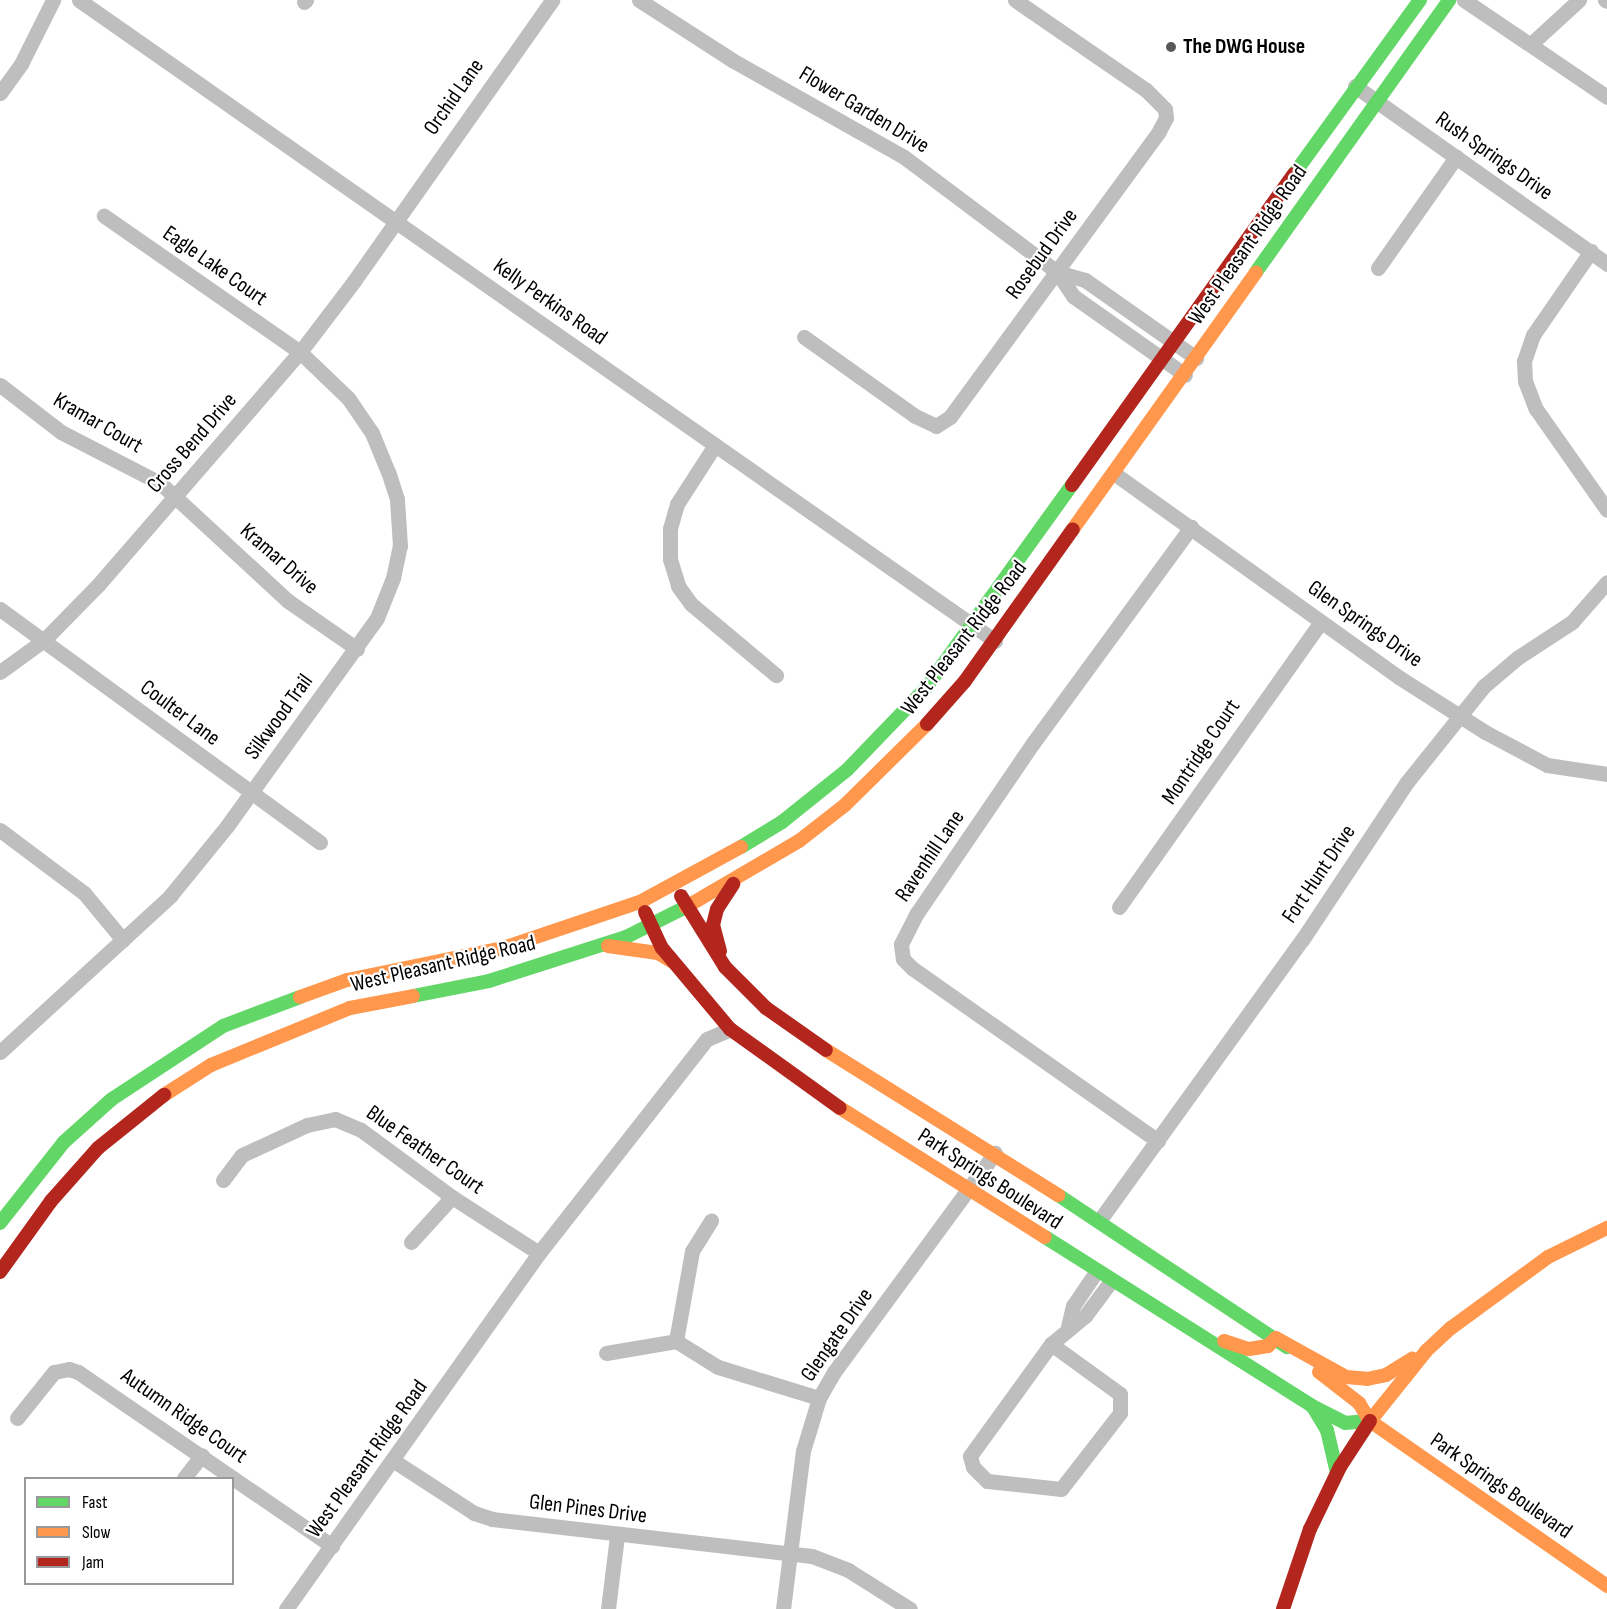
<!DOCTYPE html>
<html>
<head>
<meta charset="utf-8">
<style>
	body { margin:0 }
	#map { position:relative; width:1607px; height:1609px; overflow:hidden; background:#fff; font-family:"Sofia Sans Condensed",sans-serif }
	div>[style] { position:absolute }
	.street>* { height:15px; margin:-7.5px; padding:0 7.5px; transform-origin:7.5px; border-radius:7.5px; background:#bebebe }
	.fast>* { height:14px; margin:-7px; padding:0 7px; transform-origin:7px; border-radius:7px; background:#63d668 }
	.slow>* { height:14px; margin:-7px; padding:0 7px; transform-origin:7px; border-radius:7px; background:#ff974d }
	.jam>* { height:14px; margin:-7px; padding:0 7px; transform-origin:7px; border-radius:7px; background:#b3261e }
	.dots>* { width:16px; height:16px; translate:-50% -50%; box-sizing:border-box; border:3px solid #fff; border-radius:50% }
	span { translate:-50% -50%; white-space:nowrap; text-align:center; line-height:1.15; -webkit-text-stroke:4.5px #fff; paint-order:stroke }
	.poi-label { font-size:22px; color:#000; font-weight:700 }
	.left { translate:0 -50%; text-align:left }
	.street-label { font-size:22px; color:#000 }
	.legend { position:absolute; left:24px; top:1477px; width:210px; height:108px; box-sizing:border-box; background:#fff; border:2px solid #999; margin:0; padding:8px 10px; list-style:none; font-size:18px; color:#000 }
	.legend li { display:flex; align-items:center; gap:12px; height:30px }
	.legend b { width:30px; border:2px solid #999 }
</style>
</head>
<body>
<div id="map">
	<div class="street">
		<div style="left:79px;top:0;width:1118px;rotate:34.98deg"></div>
		<div style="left:639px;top:0;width:111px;rotate:32.8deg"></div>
		<div style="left:732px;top:60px;width:197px;rotate:29.4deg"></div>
		<div style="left:904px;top:157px;width:191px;rotate:36.9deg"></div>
		<div style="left:1057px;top:272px;width:29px;rotate:56deg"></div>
		<div style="left:1073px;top:296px;width:137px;rotate:35.2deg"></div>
		<div style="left:1464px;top:0;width:173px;rotate:34.1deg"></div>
		<div style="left:1605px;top:0;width:2px;rotate:27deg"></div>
		<div style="left:304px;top:2px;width:3px;rotate:-45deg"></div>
		<div style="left:1532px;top:43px;width:64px;rotate:-42.5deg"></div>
		<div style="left:1355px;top:86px;width:309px;rotate:35.2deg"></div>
		<div style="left:0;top:93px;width:36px;rotate:-54deg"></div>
		<div style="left:21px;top:64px;width:72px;rotate:-63.4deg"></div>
		<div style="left:1591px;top:251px;width:102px;rotate:124.6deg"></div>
		<div style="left:1533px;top:335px;width:28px;rotate:109deg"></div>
		<div style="left:1524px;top:361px;width:20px;rotate:87deg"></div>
		<div style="left:1525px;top:381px;width:30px;rotate:69deg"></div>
		<div style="left:1536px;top:409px;width:123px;rotate:54.9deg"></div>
		<div style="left:1378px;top:268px;width:136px;rotate:-54.9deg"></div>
		<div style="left:1057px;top:272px;width:29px;rotate:16deg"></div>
		<div style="left:1085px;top:280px;width:136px;rotate:35.1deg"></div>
		<div style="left:804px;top:337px;width:136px;rotate:35.4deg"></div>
		<div style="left:915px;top:416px;width:23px;rotate:25deg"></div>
		<div style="left:936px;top:426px;width:17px;rotate:-33deg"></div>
		<div style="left:950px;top:417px;width:354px;rotate:-53.8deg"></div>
		<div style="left:1159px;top:131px;width:15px;rotate:-62deg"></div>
		<div style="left:1166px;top:118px;width:9px;rotate:-96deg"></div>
		<div style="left:1165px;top:109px;width:27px;rotate:-135deg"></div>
		<div style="left:1146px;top:90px;width:159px;rotate:-145.5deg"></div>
		<div style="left:0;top:385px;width:77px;rotate:37.6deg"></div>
		<div style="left:61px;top:432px;width:111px;rotate:27.3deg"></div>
		<div style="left:160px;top:483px;width:174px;rotate:42.7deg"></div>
		<div style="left:288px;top:601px;width:84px;rotate:34.8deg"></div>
		<div style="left:715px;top:445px;width:70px;rotate:122.8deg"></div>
		<div style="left:677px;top:504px;width:26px;rotate:106deg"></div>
		<div style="left:670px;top:529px;width:30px;rotate:90deg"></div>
		<div style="left:670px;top:559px;width:28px;rotate:73deg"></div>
		<div style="left:678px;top:586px;width:22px;rotate:54deg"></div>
		<div style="left:691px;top:604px;width:111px;rotate:39.9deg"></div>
		<div style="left:1115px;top:474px;width:350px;rotate:35.6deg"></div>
		<div style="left:1400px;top:678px;width:101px;rotate:32.4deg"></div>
		<div style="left:1485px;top:732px;width:70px;rotate:28deg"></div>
		<div style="left:1547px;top:765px;width:61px;rotate:8.5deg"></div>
		<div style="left:0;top:609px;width:396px;rotate:36.1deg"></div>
		<div style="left:0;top:672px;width:54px;rotate:-36deg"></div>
		<div style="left:44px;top:640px;width:77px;rotate:-45.5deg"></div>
		<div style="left:98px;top:585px;width:308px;rotate:-49.1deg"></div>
		<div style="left:300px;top:352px;width:89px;rotate:-52.7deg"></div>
		<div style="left:354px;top:281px;width:344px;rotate:-54.8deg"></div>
		<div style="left:0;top:830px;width:105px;rotate:36.9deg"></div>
		<div style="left:84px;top:893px;width:61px;rotate:50.3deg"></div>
		<div style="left:1119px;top:907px;width:349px;rotate:-54.7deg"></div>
		<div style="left:0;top:1052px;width:231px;rotate:-42.5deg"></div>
		<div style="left:170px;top:896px;width:90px;rotate:-50.8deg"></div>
		<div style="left:227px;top:826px;width:256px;rotate:-54.2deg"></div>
		<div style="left:377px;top:618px;width:43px;rotate:-68.2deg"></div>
		<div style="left:393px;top:578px;width:33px;rotate:-78deg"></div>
		<div style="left:400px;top:546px;width:47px;rotate:-93.7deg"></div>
		<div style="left:397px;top:499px;width:28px;rotate:-108deg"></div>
		<div style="left:388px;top:472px;width:42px;rotate:-112.3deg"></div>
		<div style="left:372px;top:433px;width:42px;rotate:-124.4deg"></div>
		<div style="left:348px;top:398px;width:66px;rotate:-136.2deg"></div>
		<div style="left:300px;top:352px;width:239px;rotate:-145.2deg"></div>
		<div style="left:1158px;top:1141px;width:301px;rotate:-144.9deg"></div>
		<div style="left:912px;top:968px;width:13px;rotate:-135deg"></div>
		<div style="left:903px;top:959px;width:15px;rotate:-98deg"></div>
		<div style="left:901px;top:944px;width:35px;rotate:-63deg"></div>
		<div style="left:917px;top:913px;width:206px;rotate:-55.7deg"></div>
		<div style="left:1033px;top:743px;width:268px;rotate:-53.8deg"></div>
		<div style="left:223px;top:1180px;width:31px;rotate:-53deg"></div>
		<div style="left:242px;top:1155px;width:72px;rotate:-24.8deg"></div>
		<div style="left:307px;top:1125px;width:29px;rotate:-12deg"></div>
		<div style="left:335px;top:1119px;width:28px;rotate:23deg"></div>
		<div style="left:361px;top:1130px;width:113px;rotate:36.4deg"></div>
		<div style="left:452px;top:1197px;width:103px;rotate:32.8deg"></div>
		<div style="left:1099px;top:1221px;width:347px;rotate:-54.2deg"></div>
		<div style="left:1302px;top:940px;width:190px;rotate:-56.4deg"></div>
		<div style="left:1407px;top:782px;width:123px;rotate:-51.3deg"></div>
		<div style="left:1484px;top:686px;width:43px;rotate:-40.3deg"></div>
		<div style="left:1517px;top:658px;width:66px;rotate:-33.2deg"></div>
		<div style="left:1572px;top:622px;width:53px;rotate:-48.8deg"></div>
		<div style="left:411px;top:1242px;width:61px;rotate:-47.7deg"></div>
		<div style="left:1068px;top:1327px;width:22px;rotate:-77deg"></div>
		<div style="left:1073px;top:1306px;width:41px;rotate:-55.9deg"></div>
		<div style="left:676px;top:1341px;width:91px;rotate:-79.9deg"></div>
		<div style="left:692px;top:1251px;width:36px;rotate:-58deg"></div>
		<div style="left:1051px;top:1344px;width:85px;rotate:35.9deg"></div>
		<div style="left:1120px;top:1394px;width:19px;rotate:90deg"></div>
		<div style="left:1120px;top:1413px;width:96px;rotate:127.8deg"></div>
		<div style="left:1061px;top:1489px;width:74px;rotate:-173.8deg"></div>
		<div style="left:987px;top:1481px;width:20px;rotate:-135deg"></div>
		<div style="left:973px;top:1467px;width:11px;rotate:-105deg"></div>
		<div style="left:970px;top:1456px;width:138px;rotate:-54.1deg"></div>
		<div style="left:1051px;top:1344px;width:44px;rotate:-39.5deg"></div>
		<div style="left:1085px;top:1316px;width:44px;rotate:-53.4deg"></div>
		<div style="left:606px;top:1353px;width:71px;rotate:-9.7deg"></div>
		<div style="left:676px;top:1341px;width:49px;rotate:31.8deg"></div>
		<div style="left:718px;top:1367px;width:106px;rotate:17.1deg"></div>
		<div style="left:17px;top:1418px;width:59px;rotate:-51.2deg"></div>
		<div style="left:54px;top:1372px;width:15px;rotate:-11deg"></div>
		<div style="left:69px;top:1369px;width:9px;rotate:18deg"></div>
		<div style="left:78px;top:1372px;width:308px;rotate:34.4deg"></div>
		<div style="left:394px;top:1461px;width:95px;rotate:33deg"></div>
		<div style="left:474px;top:1513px;width:19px;rotate:18deg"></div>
		<div style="left:492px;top:1519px;width:322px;rotate:6.6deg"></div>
		<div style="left:812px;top:1556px;width:39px;rotate:21deg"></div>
		<div style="left:848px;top:1570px;width:73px;rotate:32.2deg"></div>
		<div style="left:184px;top:1478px;width:29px;rotate:-52deg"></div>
		<div style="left:286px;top:1609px;width:437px;rotate:-54.6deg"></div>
		<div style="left:539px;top:1253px;width:272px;rotate:-51.9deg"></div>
		<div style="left:707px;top:1039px;width:25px;rotate:-23deg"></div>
		<div style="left:608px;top:1609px;width:74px;rotate:-83deg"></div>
		<div style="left:783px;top:1609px;width:159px;rotate:-82.8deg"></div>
		<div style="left:803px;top:1451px;width:55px;rotate:-73.2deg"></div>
		<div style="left:819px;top:1398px;width:30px;rotate:-60deg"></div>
		<div style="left:834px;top:1372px;width:272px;rotate:-53.7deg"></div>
	</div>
	<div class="fast">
		<div style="left:1294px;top:174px;width:215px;rotate:-54.1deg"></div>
		<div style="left:1256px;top:272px;width:334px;rotate:-54.6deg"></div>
		<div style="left:741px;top:847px;width:48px;rotate:-31.4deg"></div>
		<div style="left:782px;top:822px;width:83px;rotate:-38.7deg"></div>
		<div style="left:847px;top:770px;width:114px;rotate:-46.1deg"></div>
		<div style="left:926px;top:688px;width:250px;rotate:-54.3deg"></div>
		<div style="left:413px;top:996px;width:77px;rotate:-11.2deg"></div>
		<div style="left:489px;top:981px;width:144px;rotate:-17.8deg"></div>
		<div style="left:626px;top:937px;width:67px;rotate:-26.6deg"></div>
		<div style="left:1058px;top:1195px;width:275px;rotate:33.6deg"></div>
		<div style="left:0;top:1223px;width:103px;rotate:-51.7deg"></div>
		<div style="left:64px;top:1142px;width:64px;rotate:-41.9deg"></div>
		<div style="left:112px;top:1099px;width:133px;rotate:-33.3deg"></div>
		<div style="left:223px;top:1026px;width:82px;rotate:-20.6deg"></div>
		<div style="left:1045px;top:1237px;width:316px;rotate:32.3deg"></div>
		<div style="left:1312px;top:1406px;width:37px;rotate:27deg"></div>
		<div style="left:1345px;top:1423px;width:25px;rotate:-5deg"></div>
		<div style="left:1313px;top:1407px;width:27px;rotate:59deg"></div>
		<div style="left:1327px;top:1430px;width:44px;rotate:76.9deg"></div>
	</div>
	<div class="slow">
		<div style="left:1073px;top:529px;width:315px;rotate:-54.5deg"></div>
		<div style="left:686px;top:907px;width:131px;rotate:-30.3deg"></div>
		<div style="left:799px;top:841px;width:58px;rotate:-38deg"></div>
		<div style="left:845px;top:805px;width:115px;rotate:-44.6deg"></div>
		<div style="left:608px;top:946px;width:50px;rotate:8deg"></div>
		<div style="left:658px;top:953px;width:17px;rotate:31deg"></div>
		<div style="left:300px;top:997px;width:50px;rotate:-19.9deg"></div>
		<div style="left:347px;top:980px;width:159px;rotate:-11.6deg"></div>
		<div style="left:503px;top:948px;width:145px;rotate:-18.6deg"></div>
		<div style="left:640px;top:902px;width:115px;rotate:-28.6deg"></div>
		<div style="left:826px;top:1050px;width:274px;rotate:32deg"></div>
		<div style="left:164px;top:1095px;width:56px;rotate:-32.6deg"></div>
		<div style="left:211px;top:1065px;width:150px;rotate:-22.3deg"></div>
		<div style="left:350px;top:1008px;width:64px;rotate:-10.8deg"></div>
		<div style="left:840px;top:1108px;width:242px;rotate:32.2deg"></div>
		<div style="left:1276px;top:1338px;width:80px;rotate:29.1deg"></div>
		<div style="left:1346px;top:1377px;width:21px;rotate:5deg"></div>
		<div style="left:1367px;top:1379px;width:19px;rotate:-12deg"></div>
		<div style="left:1386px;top:1375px;width:31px;rotate:-32deg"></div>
		<div style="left:1224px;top:1341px;width:26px;rotate:18deg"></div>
		<div style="left:1249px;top:1349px;width:19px;rotate:-9deg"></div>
		<div style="left:1268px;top:1346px;width:11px;rotate:-45deg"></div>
		<div style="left:1319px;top:1372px;width:51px;rotate:37.8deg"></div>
		<div style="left:1359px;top:1403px;width:21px;rotate:59deg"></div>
		<div style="left:1370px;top:1421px;width:289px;rotate:34.8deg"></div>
		<div style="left:1370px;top:1421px;width:90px;rotate:-51.3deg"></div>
		<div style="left:1426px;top:1351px;width:34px;rotate:-43deg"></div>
		<div style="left:1451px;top:1328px;width:120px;rotate:-36.2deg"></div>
		<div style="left:1548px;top:1257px;width:66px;rotate:-26.2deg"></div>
	</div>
	<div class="jam">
		<div style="left:1072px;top:485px;width:382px;rotate:-54.5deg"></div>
		<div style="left:927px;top:724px;width:57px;rotate:-48.5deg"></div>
		<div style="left:965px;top:681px;width:186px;rotate:-54.6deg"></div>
		<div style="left:681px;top:896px;width:84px;rotate:58.2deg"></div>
		<div style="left:725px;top:967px;width:58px;rotate:45deg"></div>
		<div style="left:766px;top:1008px;width:73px;rotate:35deg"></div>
		<div style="left:645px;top:912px;width:40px;rotate:65deg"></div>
		<div style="left:662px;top:948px;width:106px;rotate:50deg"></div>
		<div style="left:730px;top:1029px;width:135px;rotate:35.7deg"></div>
		<div style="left:720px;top:951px;width:27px;rotate:-105deg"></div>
		<div style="left:713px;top:925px;width:16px;rotate:-76deg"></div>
		<div style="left:717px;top:909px;width:30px;rotate:-57deg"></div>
		<div style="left:0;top:1272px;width:87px;rotate:-54.3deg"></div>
		<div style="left:51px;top:1201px;width:71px;rotate:-48.4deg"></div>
		<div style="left:98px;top:1148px;width:85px;rotate:-38.8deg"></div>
		<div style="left:1283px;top:1609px;width:84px;rotate:-71.4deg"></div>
		<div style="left:1310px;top:1529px;width:69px;rotate:-64.2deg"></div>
		<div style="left:1340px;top:1467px;width:55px;rotate:-56.9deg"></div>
	</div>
	<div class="dots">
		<div style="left:1171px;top:47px;background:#595959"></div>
	</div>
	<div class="poi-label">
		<span class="left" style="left:1183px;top:47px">The DWG House</span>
	</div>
	<div class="street-label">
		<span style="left:454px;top:97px;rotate:-55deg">Orchid Lane</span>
		<span style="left:864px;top:110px;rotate:31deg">Flower Garden Drive</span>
		<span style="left:1494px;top:156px;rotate:35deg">Rush Springs Drive</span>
		<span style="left:1248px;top:245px;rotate:-55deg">West Pleasant Ridge Road</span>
		<span style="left:1042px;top:254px;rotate:-54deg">Rosebud Drive</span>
		<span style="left:215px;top:266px;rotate:35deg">Eagle Lake Court</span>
		<span style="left:550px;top:302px;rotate:35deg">Kelly Perkins Road</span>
		<span style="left:98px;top:423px;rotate:30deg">Kramar Court</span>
		<span style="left:192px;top:443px;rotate:-49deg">Cross Bend Drive</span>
		<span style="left:279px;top:559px;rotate:41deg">Kramar Drive</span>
		<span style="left:1365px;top:624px;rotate:35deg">Glen Springs Drive</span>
		<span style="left:964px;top:638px;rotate:-52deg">West Pleasant Ridge Road</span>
		<span style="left:180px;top:713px;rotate:37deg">Coulter Lane</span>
		<span style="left:279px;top:717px;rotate:-54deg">Silkwood Trail</span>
		<span style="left:1201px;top:752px;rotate:-56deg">Montridge Court</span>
		<span style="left:930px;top:856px;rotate:-56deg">Ravenhill Lane</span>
		<span style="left:1319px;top:874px;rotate:-56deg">Fort Hunt Drive</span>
		<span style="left:443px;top:964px;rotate:-13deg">West Pleasant Ridge Road</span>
		<span style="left:425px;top:1150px;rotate:35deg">Blue Feather Court</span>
		<span style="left:990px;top:1179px;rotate:33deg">Park Springs Boulevard</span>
		<span style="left:837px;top:1335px;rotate:-55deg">Glengate Drive</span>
		<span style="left:184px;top:1416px;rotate:35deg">Autumn Ridge Court</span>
		<span style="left:367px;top:1459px;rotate:-54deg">West Pleasant Ridge Road</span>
		<span style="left:1501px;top:1486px;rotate:35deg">Park Springs Boulevard</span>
		<span style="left:588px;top:1509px;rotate:7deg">Glen Pines Drive</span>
	</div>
	<ul class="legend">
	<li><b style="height:8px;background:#63d668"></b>Fast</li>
	<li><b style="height:8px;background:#ff974d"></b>Slow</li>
	<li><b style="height:8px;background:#b3261e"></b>Jam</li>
	</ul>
</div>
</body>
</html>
